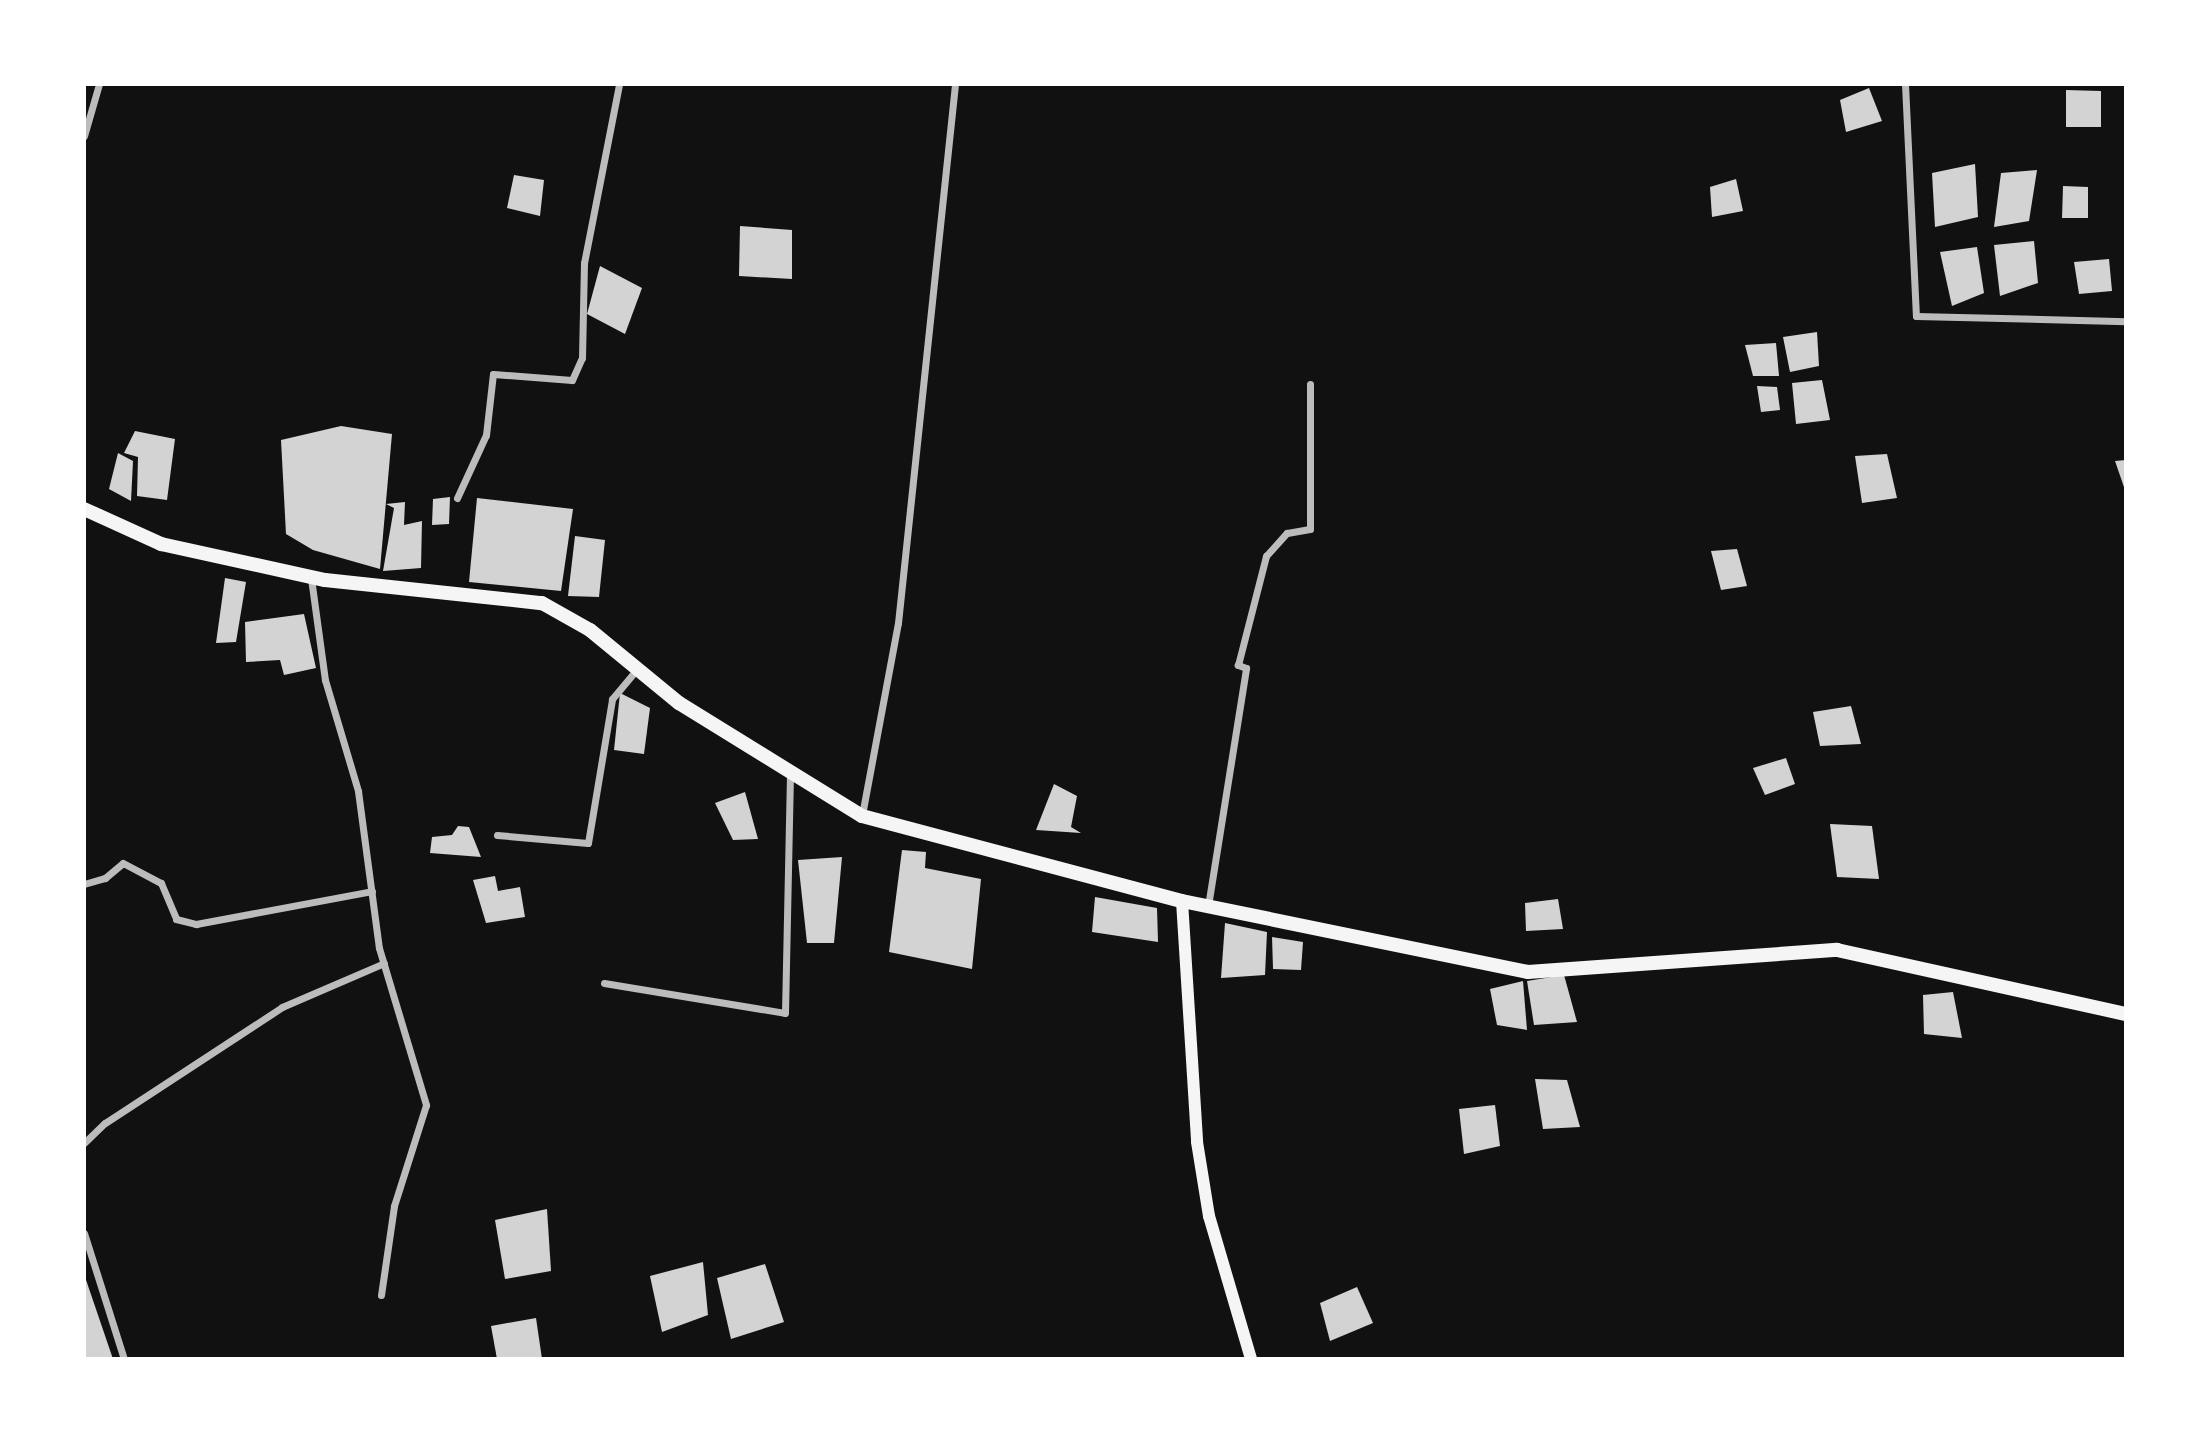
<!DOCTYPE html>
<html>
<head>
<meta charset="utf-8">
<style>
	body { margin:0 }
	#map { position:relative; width:2210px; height:1443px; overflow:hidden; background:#111; font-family:"DM Sans",sans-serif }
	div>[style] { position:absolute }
	.building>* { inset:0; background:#d3d3d3 }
	.minor>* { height:7px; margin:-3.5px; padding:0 3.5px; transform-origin:3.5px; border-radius:3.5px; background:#bcbcbc }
	.secondary>* { height:12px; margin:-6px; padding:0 6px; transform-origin:6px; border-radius:6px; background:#f5f5f5 }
	.primary>* { height:14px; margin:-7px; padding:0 7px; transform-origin:7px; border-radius:7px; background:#f5f5f5 }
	span { translate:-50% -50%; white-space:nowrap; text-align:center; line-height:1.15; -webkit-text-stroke:5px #fff; paint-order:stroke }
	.frame { position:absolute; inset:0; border:86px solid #fff; pointer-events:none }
</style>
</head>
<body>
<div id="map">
	<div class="building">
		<div style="clip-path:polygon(1869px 88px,1882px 121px,1846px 132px,1840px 100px)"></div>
		<div style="clip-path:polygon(2066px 90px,2101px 91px,2101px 127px,2066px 127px)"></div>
		<div style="clip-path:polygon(1975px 164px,1978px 217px,1935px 227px,1932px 173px)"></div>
		<div style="clip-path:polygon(2037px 170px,2029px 221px,1994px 227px,2001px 173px)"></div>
		<div style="clip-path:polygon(514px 175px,544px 180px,540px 216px,507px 208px)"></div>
		<div style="clip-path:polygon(1736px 179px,1743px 211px,1712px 217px,1710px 187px)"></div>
		<div style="clip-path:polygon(2063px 186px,2088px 187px,2088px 218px,2062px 218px)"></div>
		<div style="clip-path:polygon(740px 226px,792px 230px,792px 279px,739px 276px)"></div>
		<div style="clip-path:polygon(2034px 241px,2038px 283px,2000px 296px,1994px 245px)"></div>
		<div style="clip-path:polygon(1977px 247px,1984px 293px,1952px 306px,1940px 252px)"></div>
		<div style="clip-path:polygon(2109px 259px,2112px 291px,2079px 294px,2074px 262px)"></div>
		<div style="clip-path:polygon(600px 266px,642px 288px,625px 334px,587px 314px)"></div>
		<div style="clip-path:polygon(1817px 332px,1819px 366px,1790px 372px,1783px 337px)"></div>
		<div style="clip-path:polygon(1776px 343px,1779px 376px,1753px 376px,1745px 345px)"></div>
		<div style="clip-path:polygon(1822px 380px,1830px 420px,1796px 424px,1792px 383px)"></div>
		<div style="clip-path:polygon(1757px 386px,1777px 387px,1780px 410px,1761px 412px)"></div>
		<div style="clip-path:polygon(341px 426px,392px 434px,380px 569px,313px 550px,286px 534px,281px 440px)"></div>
		<div style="clip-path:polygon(135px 431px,175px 439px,167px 500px,137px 496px,138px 457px,124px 453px)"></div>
		<div style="clip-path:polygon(118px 453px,133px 461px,131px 501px,109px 489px)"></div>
		<div style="clip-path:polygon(1887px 454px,1897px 498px,1862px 503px,1855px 456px)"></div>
		<div style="clip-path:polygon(2126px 460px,2126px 493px,2115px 461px)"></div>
		<div style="clip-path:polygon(450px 497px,449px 524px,432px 525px,433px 499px)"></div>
		<div style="clip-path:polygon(477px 498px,573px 509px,561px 591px,469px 582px)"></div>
		<div style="clip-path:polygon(405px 502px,404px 525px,422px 521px,421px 568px,383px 571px,394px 508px,386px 504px)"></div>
		<div style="clip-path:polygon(575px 536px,605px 540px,599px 597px,568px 596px)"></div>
		<div style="clip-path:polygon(1737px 549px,1747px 586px,1721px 590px,1711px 551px)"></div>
		<div style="clip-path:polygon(225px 578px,246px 582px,236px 642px,216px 643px)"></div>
		<div style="clip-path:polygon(304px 614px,316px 668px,284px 675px,280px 660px,246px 662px,245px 622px)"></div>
		<div style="clip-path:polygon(620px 693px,650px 708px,644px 754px,614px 750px)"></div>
		<div style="clip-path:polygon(1851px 706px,1861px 744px,1820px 746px,1813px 712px)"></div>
		<div style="clip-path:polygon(1786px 758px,1795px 784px,1765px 795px,1753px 768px)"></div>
		<div style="clip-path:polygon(1054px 784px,1077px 796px,1071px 827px,1081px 833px,1036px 830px)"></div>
		<div style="clip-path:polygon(745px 792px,758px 839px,733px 840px,715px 803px)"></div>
		<div style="clip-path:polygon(1830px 824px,1872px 826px,1879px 879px,1837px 877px)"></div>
		<div style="clip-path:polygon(458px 826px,469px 827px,481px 857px,430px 853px,432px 837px,452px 835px)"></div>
		<div style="clip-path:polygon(902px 850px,926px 852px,925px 868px,981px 879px,972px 969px,889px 952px)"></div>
		<div style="clip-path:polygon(842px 857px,834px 943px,807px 943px,798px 860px)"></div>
		<div style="clip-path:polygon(495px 876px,498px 891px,520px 887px,525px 917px,486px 923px,473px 880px)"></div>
		<div style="clip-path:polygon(1095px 897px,1157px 908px,1158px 942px,1092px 932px)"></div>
		<div style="clip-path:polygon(1558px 899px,1563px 929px,1526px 931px,1525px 903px)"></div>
		<div style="clip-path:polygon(1225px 923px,1267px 932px,1265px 975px,1221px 978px)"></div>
		<div style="clip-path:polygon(1272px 937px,1303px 942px,1301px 970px,1273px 969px)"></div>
		<div style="clip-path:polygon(1564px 975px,1577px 1022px,1534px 1025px,1527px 981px)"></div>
		<div style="clip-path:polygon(1523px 981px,1527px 1030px,1497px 1025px,1490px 989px)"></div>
		<div style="clip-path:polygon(1953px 992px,1962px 1038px,1924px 1034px,1923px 995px)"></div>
		<div style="clip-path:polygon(1535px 1079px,1567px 1080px,1580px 1127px,1543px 1129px)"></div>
		<div style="clip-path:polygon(1495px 1105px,1500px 1146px,1464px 1154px,1459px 1109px)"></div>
		<div style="clip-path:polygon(547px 1209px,551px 1271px,505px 1279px,495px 1220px)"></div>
		<div style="clip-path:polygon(703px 1262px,708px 1315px,662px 1332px,650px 1276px)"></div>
		<div style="clip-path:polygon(765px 1264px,784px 1322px,731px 1339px,717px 1278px)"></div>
		<div style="clip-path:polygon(84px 1274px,113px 1359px,84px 1359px)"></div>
		<div style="clip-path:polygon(1357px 1287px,1373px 1323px,1330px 1341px,1320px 1303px)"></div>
		<div style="clip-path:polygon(536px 1318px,542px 1359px,497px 1359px,491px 1326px)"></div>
	</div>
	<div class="minor">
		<div style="left:1905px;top:84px;width:232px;rotate:87.3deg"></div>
		<div style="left:1916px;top:316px;width:210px;rotate:1.4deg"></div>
		<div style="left:84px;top:136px;width:54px;rotate:-73.9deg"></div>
		<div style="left:457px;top:498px;width:69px;rotate:-65.3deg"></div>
		<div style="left:486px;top:435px;width:61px;rotate:-83.5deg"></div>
		<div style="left:493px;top:374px;width:79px;rotate:4.3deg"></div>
		<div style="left:572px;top:380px;width:24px;rotate:-66deg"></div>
		<div style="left:582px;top:358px;width:95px;rotate:-88.8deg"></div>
		<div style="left:584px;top:263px;width:182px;rotate:-78.9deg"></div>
		<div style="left:311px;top:578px;width:103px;rotate:82.2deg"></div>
		<div style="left:325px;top:680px;width:116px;rotate:73.4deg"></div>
		<div style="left:358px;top:791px;width:158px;rotate:82.4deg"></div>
		<div style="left:379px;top:948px;width:164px;rotate:73.3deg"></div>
		<div style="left:426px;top:1105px;width:106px;rotate:107.6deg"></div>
		<div style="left:394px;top:1206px;width:90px;rotate:98.3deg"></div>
		<div style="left:862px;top:815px;width:195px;rotate:-79.4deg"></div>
		<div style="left:898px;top:623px;width:542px;rotate:-83.96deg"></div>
		<div style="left:497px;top:835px;width:91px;rotate:5deg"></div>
		<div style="left:588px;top:843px;width:146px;rotate:-80.5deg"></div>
		<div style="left:612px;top:699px;width:39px;rotate:-50deg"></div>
		<div style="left:84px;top:884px;width:22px;rotate:-16deg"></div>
		<div style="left:105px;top:878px;width:23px;rotate:-40deg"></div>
		<div style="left:123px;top:863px;width:43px;rotate:27.8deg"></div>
		<div style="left:161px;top:883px;width:39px;rotate:67deg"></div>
		<div style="left:176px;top:919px;width:21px;rotate:14deg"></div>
		<div style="left:196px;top:924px;width:179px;rotate:-10.6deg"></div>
		<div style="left:1208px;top:906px;width:241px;rotate:-80.9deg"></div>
		<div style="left:1246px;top:668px;width:9px;rotate:-159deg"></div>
		<div style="left:1238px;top:665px;width:113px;rotate:-75.6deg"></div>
		<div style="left:1266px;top:556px;width:31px;rotate:-48deg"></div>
		<div style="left:1287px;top:533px;width:23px;rotate:-10deg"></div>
		<div style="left:1310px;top:529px;width:145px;rotate:-90deg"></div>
		<div style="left:604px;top:983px;width:183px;rotate:9.4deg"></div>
		<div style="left:785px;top:1013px;width:242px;rotate:-88.8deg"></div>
		<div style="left:84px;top:1143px;width:29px;rotate:-44deg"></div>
		<div style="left:105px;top:1123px;width:212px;rotate:-33.2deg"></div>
		<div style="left:282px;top:1007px;width:111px;rotate:-23.3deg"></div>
		<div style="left:84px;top:1233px;width:132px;rotate:72.4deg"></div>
	</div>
	<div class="secondary">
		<div style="left:1182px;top:901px;width:241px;rotate:86.4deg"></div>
		<div style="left:1197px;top:1142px;width:75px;rotate:80.8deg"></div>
		<div style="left:1209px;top:1216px;width:149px;rotate:73.6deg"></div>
	</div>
	<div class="primary">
		<div style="left:84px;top:509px;width:85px;rotate:24.4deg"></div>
		<div style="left:161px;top:544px;width:168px;rotate:12.4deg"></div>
		<div style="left:325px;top:580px;width:218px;rotate:6.1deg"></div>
		<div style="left:542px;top:603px;width:55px;rotate:29.4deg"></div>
		<div style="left:590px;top:630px;width:115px;rotate:39.4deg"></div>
		<div style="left:679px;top:703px;width:215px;rotate:31.7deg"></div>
		<div style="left:862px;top:816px;width:331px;rotate:14.9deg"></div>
		<div style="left:1182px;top:901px;width:353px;rotate:11.6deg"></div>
		<div style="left:1528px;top:972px;width:310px;rotate:-4.1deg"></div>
		<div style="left:1837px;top:950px;width:296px;rotate:12.5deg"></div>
	</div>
	<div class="frame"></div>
</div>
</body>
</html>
